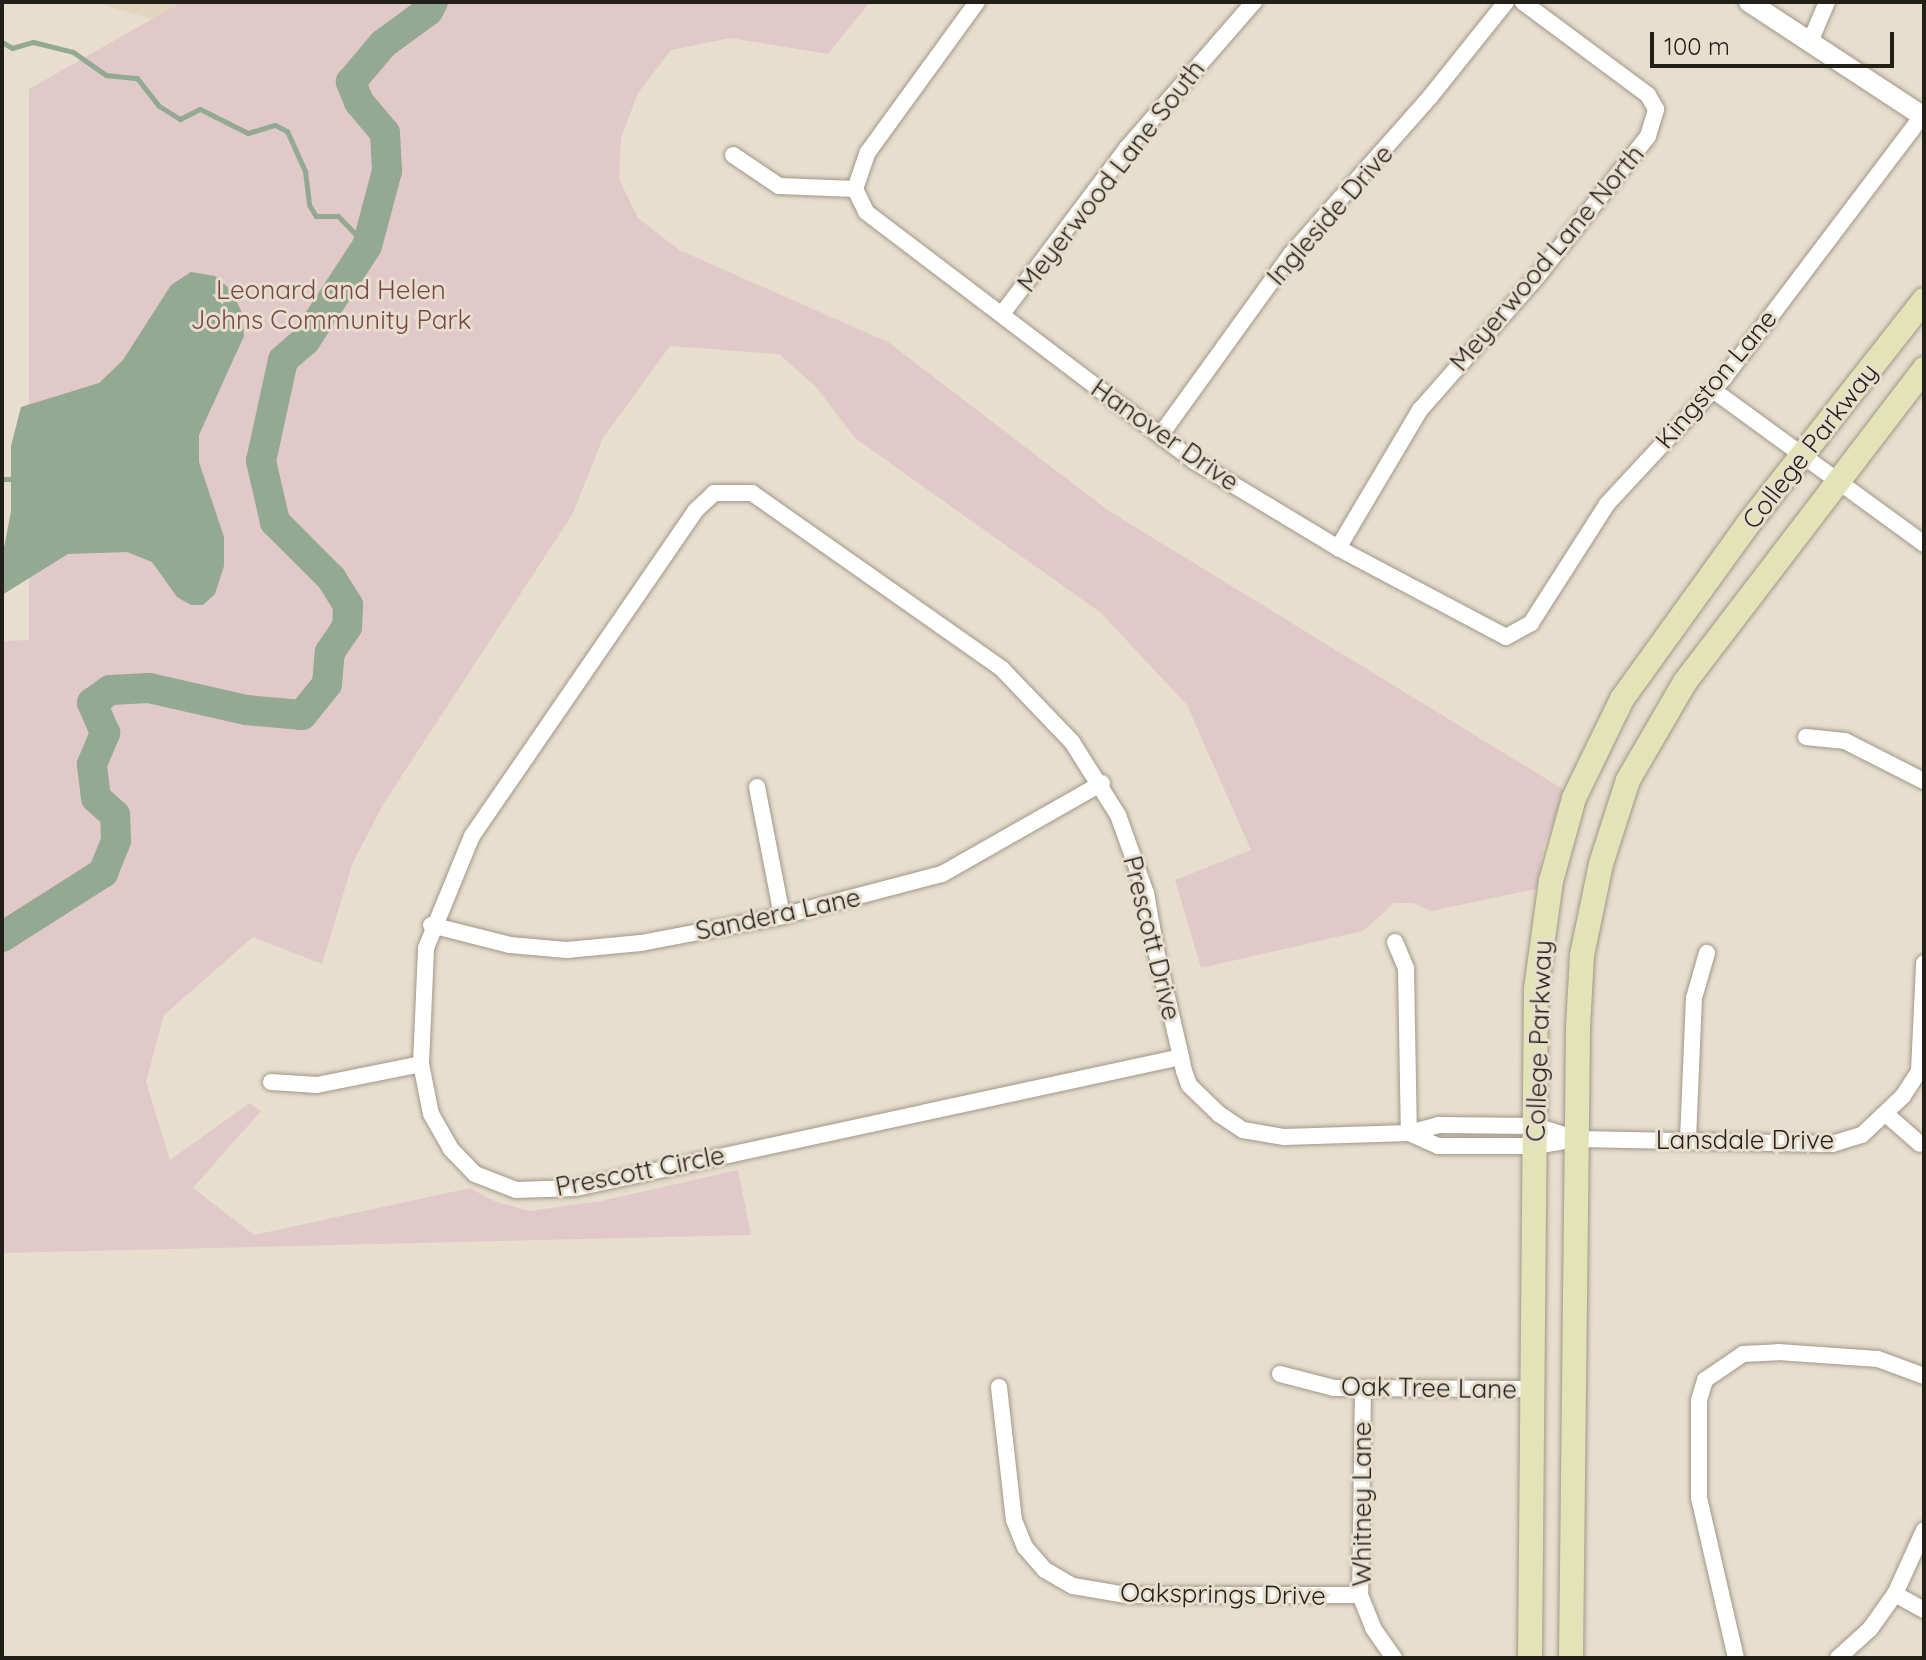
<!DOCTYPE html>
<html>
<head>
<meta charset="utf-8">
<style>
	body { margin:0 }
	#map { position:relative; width:1926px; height:1660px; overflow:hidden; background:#e7dece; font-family:Quicksand,sans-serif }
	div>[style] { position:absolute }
	.built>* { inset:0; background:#e2d5be }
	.green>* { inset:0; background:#e1c9c9 }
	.water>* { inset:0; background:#93a991 }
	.stream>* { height:5px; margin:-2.5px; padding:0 2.5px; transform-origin:2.5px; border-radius:2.5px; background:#93a991 }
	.river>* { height:30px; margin:-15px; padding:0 15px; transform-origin:15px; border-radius:15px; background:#93a991 }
	.roads { filter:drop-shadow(0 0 2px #a09788) drop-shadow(0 0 2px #a09788) }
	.minor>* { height:16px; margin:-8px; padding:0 8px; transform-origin:8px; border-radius:8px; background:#fff }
	.tertiary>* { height:20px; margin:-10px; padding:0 10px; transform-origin:10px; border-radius:10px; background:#fff }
	.secondary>* { height:24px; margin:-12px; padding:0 12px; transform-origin:12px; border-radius:12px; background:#e2e3b7 }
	span { translate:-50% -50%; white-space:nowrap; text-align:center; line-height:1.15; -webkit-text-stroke:6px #e7dece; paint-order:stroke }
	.street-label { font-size:26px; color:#221f19 }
	.park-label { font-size:26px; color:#7b4749 }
	.frame { position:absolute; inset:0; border:4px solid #221f19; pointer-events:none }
	.scale { position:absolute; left:1650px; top:32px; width:244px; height:36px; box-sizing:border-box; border:4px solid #221f19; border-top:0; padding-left:10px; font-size:24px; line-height:28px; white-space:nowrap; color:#221f19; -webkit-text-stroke:6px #e7dece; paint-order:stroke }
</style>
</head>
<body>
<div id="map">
	<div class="built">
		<div style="clip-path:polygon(93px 2px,182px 2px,152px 19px)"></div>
	</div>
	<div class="green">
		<div style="clip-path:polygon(182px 2px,870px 2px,828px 54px,730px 38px,671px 50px,638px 93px,621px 138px,619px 179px,638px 218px,679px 250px,888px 342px,1109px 511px,1566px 791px,1544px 844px,1536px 889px,1431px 911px,1413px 903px,1394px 903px,1363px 931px,1201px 968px,1175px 880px,1251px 850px,1187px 705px,1101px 613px,855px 438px,816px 387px,779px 354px,670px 346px,603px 438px,572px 515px,384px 803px,353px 862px,322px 964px,253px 937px,164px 1015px,146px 1082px,170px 1160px,250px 1103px,261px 1111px,193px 1188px,254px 1235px,470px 1188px,494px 1201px,529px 1211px,601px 1201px,738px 1170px,751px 1235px,2px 1253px,2px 641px,29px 640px,29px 89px)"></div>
	</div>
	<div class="water">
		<div style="clip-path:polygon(191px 272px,215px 276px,232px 291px,242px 313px,244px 336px,199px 435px,199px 462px,224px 537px,224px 566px,215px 594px,203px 605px,191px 605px,177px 597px,152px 562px,127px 552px,68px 554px,2px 595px,2px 558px,11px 511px,11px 446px,21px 407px,99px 383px,123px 360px,171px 285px)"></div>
	</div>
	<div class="stream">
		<div style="left:2px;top:42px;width:12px;rotate:31deg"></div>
		<div style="left:12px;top:48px;width:22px;rotate:-16deg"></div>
		<div style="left:33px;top:42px;width:41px;rotate:14deg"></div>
		<div style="left:73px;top:52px;width:40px;rotate:34.9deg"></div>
		<div style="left:106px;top:75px;width:31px;rotate:6deg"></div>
		<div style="left:137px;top:78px;width:36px;rotate:52deg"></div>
		<div style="left:159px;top:106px;width:25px;rotate:32deg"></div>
		<div style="left:180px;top:119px;width:22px;rotate:-27deg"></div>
		<div style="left:200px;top:109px;width:54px;rotate:26.6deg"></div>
		<div style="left:248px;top:133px;width:28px;rotate:-17deg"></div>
		<div style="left:275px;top:125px;width:13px;rotate:27deg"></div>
		<div style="left:287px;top:131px;width:44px;rotate:65.8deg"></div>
		<div style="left:305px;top:171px;width:34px;rotate:83deg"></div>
		<div style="left:309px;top:205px;width:13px;rotate:58deg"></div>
		<div style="left:316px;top:216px;width:22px"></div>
		<div style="left:338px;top:216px;width:42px;rotate:46deg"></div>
		<div style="left:2px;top:479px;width:9px"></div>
	</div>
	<div class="river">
		<div style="left:2px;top:937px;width:120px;rotate:-32.4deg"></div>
		<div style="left:103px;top:873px;width:35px;rotate:-68deg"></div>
		<div style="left:116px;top:840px;width:25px;rotate:-92deg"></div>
		<div style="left:115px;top:815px;width:25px;rotate:-138deg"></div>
		<div style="left:96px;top:798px;width:34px;rotate:-97deg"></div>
		<div style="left:92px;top:764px;width:34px;rotate:-67deg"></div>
		<div style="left:105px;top:733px;width:33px;rotate:-113deg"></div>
		<div style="left:92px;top:703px;width:22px;rotate:-36deg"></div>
		<div style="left:110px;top:690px;width:39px;rotate:-3deg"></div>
		<div style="left:149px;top:688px;width:99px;rotate:12.8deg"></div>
		<div style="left:246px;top:710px;width:56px;rotate:5.1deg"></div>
		<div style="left:302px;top:715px;width:40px;rotate:-51deg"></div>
		<div style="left:327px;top:684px;width:32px;rotate:-85deg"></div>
		<div style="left:330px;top:652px;width:30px;rotate:-56deg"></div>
		<div style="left:347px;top:627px;width:22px;rotate:-87deg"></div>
		<div style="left:348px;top:605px;width:31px;rotate:-122deg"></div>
		<div style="left:332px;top:579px;width:81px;rotate:-135deg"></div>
		<div style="left:275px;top:522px;width:63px;rotate:-102.9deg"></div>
		<div style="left:261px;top:461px;width:103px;rotate:-77.7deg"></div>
		<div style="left:283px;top:360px;width:29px;rotate:-41deg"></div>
		<div style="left:305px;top:341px;width:113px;rotate:-56.9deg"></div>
		<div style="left:367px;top:246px;width:78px;rotate:-75.1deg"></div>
		<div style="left:387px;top:171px;width:38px;rotate:-93deg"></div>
		<div style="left:385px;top:133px;width:40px;rotate:-130deg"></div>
		<div style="left:359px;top:102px;width:22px;rotate:-112deg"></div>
		<div style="left:351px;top:82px;width:50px;rotate:-49.9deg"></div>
		<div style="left:383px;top:44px;width:56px;rotate:-36.3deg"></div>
		<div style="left:428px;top:11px;width:10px;rotate:-61deg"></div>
	</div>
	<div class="roads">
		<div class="minor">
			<div style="left:1810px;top:42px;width:43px;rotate:-67deg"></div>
			<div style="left:733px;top:155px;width:55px;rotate:34deg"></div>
			<div style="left:779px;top:186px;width:76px;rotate:2.3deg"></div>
			<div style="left:855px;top:189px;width:25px;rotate:64deg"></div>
			<div style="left:866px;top:212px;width:412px;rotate:37.2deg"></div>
			<div style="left:1194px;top:461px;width:168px;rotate:31.1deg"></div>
			<div style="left:1338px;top:548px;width:190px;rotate:27.9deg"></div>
			<div style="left:1506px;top:637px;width:29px;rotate:-29deg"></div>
			<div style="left:1531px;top:623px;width:141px;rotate:-57.4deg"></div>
			<div style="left:1607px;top:504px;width:172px;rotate:-47.1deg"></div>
			<div style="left:1724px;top:378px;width:328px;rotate:-52.9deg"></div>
			<div style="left:855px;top:189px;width:39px;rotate:-71deg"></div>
			<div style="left:868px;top:152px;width:185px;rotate:-54deg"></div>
			<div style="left:1002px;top:314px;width:208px;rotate:-53deg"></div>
			<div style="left:1127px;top:148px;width:194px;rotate:-49deg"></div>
			<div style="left:1713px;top:390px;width:261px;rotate:36.1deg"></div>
			<div style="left:1162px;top:433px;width:222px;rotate:-54.2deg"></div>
			<div style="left:1292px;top:253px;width:208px;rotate:-48.5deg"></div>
			<div style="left:1430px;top:97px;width:122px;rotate:-51.3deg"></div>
			<div style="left:1338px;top:548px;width:161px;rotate:-59.3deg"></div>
			<div style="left:1420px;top:410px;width:176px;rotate:-48.7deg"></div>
			<div style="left:1536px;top:278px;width:181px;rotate:-51.7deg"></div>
			<div style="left:1648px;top:136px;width:28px;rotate:-73deg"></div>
			<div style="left:1656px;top:109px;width:16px;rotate:-120deg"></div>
			<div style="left:1648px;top:95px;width:156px;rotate:-143.4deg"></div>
			<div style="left:1806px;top:737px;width:39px;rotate:6deg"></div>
			<div style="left:1845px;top:741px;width:89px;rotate:26.9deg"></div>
			<div style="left:757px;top:787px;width:131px;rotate:79deg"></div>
			<div style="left:431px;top:925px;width:81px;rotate:14.2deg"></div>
			<div style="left:510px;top:945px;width:57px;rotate:5deg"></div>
			<div style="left:567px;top:950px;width:74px;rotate:-5.4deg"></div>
			<div style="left:641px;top:943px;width:144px;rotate:-10.8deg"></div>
			<div style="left:782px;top:916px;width:165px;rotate:-14.7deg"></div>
			<div style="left:942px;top:874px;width:184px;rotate:-29.6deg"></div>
			<div style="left:1395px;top:942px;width:28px;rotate:67deg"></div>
			<div style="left:1406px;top:968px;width:165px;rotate:89deg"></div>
			<div style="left:1181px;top:1057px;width:619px;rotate:167.78deg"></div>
			<div style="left:576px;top:1188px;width:60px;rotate:178.1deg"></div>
			<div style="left:516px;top:1190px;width:44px;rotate:-158.7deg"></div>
			<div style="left:475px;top:1174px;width:35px;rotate:-134deg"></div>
			<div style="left:451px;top:1149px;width:40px;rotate:-119.7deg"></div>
			<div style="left:431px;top:1114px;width:51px;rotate:-101.3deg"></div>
			<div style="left:421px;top:1064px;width:116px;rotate:-87.5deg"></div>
			<div style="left:426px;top:948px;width:121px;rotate:-67.7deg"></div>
			<div style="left:472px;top:836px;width:394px;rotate:-55.5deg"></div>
			<div style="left:695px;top:511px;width:26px;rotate:-43deg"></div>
			<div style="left:714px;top:493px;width:38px"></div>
			<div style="left:752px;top:493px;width:306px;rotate:35.1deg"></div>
			<div style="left:1002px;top:669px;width:101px;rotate:46.2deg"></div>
			<div style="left:1072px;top:742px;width:86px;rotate:57.8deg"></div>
			<div style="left:1118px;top:815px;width:83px;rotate:70.3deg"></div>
			<div style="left:1146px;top:893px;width:58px;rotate:80deg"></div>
			<div style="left:1156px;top:950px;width:110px;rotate:76.8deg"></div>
			<div style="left:1181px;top:1057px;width:14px;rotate:78deg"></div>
			<div style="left:1184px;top:1071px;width:15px;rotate:70deg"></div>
			<div style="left:1189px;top:1085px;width:42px;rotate:44deg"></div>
			<div style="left:1219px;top:1114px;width:29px;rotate:34deg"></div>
			<div style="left:1243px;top:1130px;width:42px;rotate:9.7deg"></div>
			<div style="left:1284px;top:1137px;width:125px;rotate:-1.8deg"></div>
			<div style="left:1409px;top:1133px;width:30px;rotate:-15deg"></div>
			<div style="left:1438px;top:1125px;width:97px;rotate:0.6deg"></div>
			<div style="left:1535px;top:1126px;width:44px;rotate:17.2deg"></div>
			<div style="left:271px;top:1082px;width:46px;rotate:3.7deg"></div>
			<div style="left:317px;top:1085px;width:106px;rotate:-11.4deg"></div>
			<div style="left:1886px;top:1114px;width:45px;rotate:41.4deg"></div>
			<div style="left:1409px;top:1133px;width:32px;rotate:24deg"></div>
			<div style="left:1438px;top:1146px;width:97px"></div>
			<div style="left:1535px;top:1146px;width:43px;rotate:-9.5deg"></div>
			<div style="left:1577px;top:1139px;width:255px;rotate:1.1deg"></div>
			<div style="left:1832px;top:1144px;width:31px;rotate:-17deg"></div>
			<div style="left:1862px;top:1135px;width:57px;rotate:-43.6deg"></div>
			<div style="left:1903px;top:1096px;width:30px;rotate:-57deg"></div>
			<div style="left:1919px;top:1071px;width:108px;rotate:-87.3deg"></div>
			<div style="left:1688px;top:1140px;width:142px;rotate:-87.6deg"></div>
			<div style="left:1694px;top:998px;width:47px;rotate:-73.9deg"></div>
			<div style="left:1280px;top:1374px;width:56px;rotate:14.5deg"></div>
			<div style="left:1334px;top:1388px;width:198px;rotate:0.3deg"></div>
			<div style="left:999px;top:1387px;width:134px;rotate:83.6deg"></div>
			<div style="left:1014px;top:1520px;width:29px;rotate:68deg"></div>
			<div style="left:1025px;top:1547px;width:30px;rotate:49deg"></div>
			<div style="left:1045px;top:1570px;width:32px;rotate:30deg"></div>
			<div style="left:1073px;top:1586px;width:54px;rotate:9.6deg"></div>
			<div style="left:1126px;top:1595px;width:234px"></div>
			<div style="left:1363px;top:1389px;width:206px;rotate:90.8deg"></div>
			<div style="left:1360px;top:1595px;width:35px;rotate:68deg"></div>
			<div style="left:1373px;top:1628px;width:37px;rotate:55deg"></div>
			<div style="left:1895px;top:1594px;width:33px;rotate:29deg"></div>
			<div style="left:1736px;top:1658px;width:164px;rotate:-103deg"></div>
			<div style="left:1699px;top:1498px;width:98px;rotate:-90deg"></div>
			<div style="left:1699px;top:1400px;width:21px;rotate:-73deg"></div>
			<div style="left:1705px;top:1380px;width:46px;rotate:-34.4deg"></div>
			<div style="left:1743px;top:1354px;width:35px;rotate:-3deg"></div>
			<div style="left:1778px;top:1352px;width:100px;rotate:4deg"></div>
			<div style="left:1878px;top:1359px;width:49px;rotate:20.3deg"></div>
			<div style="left:1838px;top:1658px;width:43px;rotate:-42.2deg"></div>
			<div style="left:1870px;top:1629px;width:43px;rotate:-54.5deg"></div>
			<div style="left:1895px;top:1594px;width:70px;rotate:-65.6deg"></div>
		</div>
		<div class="tertiary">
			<div style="left:1749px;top:2px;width:209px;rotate:33.3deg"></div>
		</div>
		<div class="secondary">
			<div style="left:1530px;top:1658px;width:669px;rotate:-89.49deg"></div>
			<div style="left:1536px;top:989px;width:109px;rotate:-82.1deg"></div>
			<div style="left:1551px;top:881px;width:86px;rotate:-74.5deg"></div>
			<div style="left:1574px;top:798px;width:110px;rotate:-64.1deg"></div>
			<div style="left:1622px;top:699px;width:216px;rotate:-54.2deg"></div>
			<div style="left:1748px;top:524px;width:285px;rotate:-51.8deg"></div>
			<div style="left:1571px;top:1658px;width:631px;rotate:-89.36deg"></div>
			<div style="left:1578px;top:1027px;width:72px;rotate:-86.8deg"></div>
			<div style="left:1582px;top:955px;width:93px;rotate:-78.2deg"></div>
			<div style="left:1601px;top:864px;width:88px;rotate:-72.2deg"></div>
			<div style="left:1628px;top:780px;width:113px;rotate:-59.8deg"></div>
			<div style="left:1685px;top:682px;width:394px;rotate:-52.6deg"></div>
		</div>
	</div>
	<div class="street-label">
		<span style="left:1111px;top:176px;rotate:-52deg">Meyerwood Lane South</span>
		<span style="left:1330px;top:215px;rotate:-49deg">Ingleside Drive</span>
		<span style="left:1547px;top:258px;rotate:-50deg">Meyerwood Lane North</span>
		<span style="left:1716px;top:379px;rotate:-50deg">Kingston Lane</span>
		<span style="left:1165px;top:435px;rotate:35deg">Hanover Drive</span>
		<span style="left:1810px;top:446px;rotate:-52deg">College Parkway</span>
		<span style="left:778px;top:914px;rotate:-12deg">Sandera Lane</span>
		<span style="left:1152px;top:938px;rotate:76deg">Prescott Drive</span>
		<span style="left:1539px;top:1041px;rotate:-88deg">College Parkway</span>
		<span style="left:1745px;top:1140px">Lansdale Drive</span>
		<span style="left:640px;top:1171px;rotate:-11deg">Prescott Circle</span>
		<span style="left:1429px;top:1388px;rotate:1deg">Oak Tree Lane</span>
		<span style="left:1362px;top:1504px;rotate:-90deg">Whitney Lane</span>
		<span style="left:1223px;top:1594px;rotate:1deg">Oaksprings Drive</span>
	</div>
	<div class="park-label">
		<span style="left:331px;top:305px">Leonard and Helen<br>Johns Community Park</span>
	</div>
	<div class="frame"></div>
	<div class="scale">100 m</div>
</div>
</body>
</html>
